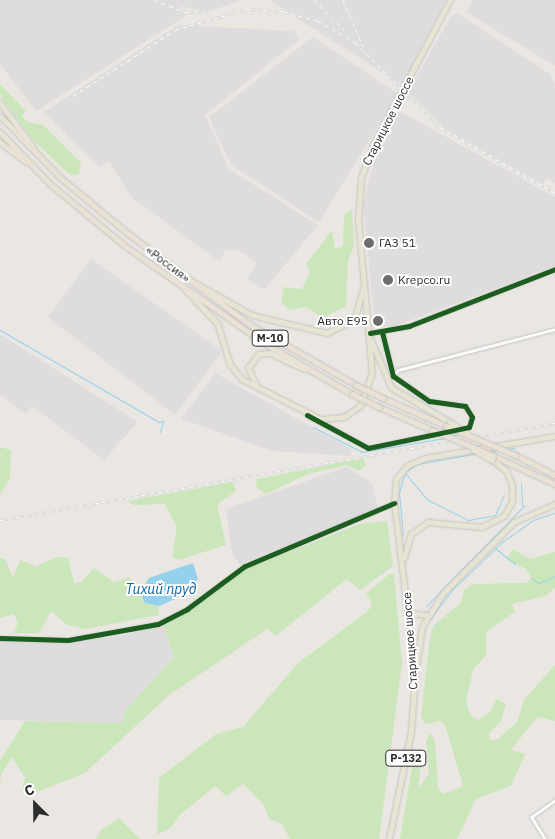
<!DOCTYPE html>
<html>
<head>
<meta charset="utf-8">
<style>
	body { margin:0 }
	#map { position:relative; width:555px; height:839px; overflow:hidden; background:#eae7e2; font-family:"IBM Plex Sans",sans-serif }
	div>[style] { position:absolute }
	.industrial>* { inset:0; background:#dfdcde }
	.green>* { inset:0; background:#cae6ba }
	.water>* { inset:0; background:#95d1ed }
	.stream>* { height:1px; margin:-0.5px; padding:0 0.5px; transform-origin:0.5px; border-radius:0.5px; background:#95d1ed }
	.roads { filter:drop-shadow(0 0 1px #c4c3c3) drop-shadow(0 0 1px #c4c3c3) }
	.minor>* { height:3px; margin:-1.5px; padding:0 1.5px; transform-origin:1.5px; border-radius:1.5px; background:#fcfbfb }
	.primary>* { height:4.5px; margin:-2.25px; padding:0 2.25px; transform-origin:2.25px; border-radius:2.25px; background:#e8e4d4 }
	.trunk>* { height:5px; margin:-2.5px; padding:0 2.5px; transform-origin:2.5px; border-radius:2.5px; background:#e9e2d4 }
	.rail>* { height:3px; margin-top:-1.5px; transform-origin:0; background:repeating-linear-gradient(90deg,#fff 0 4px,#dededf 0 8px); box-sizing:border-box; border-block:1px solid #dededf }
	.bridges { filter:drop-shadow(0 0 1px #c6c4c2) drop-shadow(0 0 1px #c6c4c2) }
	.primary-bridge>* { height:4.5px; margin:-2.25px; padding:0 2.25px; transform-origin:2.25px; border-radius:2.25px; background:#e8e4d4 }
	.trunk-bridge>* { height:5px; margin:-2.5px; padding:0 2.5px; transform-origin:2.5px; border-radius:2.5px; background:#e9e2d4 }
	.cycleway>* { height:5px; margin:-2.5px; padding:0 2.5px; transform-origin:2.5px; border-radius:2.5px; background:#1b5e20 }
	.dots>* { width:14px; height:14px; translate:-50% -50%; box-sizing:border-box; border:2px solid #fff; border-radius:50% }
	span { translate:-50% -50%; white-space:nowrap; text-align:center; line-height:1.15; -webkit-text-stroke:4px #fff; paint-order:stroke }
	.shield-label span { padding:1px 4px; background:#fff; border:1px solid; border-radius:4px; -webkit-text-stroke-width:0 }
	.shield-label { font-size:11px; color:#2c2c2c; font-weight:700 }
	.street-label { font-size:12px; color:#2c2c2c }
	.poi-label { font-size:12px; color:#2c2c2c }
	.left { translate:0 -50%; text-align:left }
	.right { translate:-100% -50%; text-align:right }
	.water-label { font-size:14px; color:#0a65a3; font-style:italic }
	.north { position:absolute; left:10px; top:779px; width:50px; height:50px; -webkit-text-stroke:4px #fff; paint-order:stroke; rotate:337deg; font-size:14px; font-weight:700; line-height:20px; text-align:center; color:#2c2c2c }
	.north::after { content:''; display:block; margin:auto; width:18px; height:22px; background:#2c2c2c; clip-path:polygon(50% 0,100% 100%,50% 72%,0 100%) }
</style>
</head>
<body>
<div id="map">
	<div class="industrial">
		<div style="clip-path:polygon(0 0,176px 0,186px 16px,36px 111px,0 64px)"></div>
		<div style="clip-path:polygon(177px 0,243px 0,206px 12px,181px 6px)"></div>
		<div style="clip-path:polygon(269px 0,446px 0,402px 85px)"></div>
		<div style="clip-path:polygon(473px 0,555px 0,555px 66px,466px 12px)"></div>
		<div style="clip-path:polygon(457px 13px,550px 74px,555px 84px,555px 183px,546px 178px,543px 184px,450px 133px,408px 92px,451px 16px)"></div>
		<div style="clip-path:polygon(178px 25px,293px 31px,300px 39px,205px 115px,229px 169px,318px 225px,264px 290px,247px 279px,257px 263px,238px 250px,226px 250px,219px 261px,131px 197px,109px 161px,100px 167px,44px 112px)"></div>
		<div style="clip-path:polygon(313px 37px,398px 94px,319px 222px,231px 165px,209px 117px)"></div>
		<div style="clip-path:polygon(399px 111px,555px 197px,555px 266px,395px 326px,375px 327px,363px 204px,376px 153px)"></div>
		<div style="clip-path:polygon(91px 259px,222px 351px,175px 415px,48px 317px)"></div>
		<div style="clip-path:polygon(0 334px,138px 422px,104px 460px,32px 406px,25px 414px,0 395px)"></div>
		<div style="clip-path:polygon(215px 373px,353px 450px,350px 456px,273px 451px,181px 419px)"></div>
		<div style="clip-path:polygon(347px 467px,372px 483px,378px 510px,240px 564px,232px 554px,226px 509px)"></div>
		<div style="clip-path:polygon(163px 625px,174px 655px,125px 711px,122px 723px,0 720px,0 641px,50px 643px,120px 636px)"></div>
	</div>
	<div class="green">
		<div style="clip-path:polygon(0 84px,26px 111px,22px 116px,27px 122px,43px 125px,81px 163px,79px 174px,70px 175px,33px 140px,0 95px)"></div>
		<div style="clip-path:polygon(352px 209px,354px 246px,348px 260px,346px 306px,323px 318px,306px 307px,290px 310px,281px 302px,284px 287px,302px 289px,310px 272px,306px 264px,332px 230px,335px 249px,343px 246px,344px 215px)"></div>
		<div style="clip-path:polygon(0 447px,11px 450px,10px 478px,0 495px)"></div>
		<div style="clip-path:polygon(363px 458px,366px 466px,359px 471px,347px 465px,308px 474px,266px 494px,256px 487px,257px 479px)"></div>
		<div style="clip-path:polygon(233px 482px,236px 491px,217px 505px,226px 545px,179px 560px,172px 558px,177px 527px,165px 504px,134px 505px,127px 501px)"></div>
		<div style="clip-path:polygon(387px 521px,393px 566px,360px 590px,347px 579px,276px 636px,267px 629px,169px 695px,85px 773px,32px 794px,22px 791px,25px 778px,12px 757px,1px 775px,0 785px,0 761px,25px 721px,122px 723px,125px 711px,174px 656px,163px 625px,243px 570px,360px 524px)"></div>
		<div style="clip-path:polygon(512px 549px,530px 559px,555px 552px,555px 588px,545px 596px,512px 604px,515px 612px,486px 632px,486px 655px,473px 670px,466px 702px,471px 716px,478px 720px,489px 713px,497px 699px,506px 704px,501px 721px,489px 733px,490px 740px,498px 739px,517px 722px,524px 700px,555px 665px,555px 721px,537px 717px,511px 750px,525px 754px,511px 786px,476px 799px,457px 839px,400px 839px,413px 761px,421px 766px,418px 789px,429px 774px,426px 741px,430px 733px,435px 741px,438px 788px,443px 794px,463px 786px,445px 725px,440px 721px,425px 724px,421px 717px,430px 637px,434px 625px,461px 603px,464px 590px,473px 584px,527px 583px,531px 577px,526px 569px,507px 560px)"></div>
		<div style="clip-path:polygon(57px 557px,68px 558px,74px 583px,81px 582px,94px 568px,114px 582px,129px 577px,145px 603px,159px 606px,159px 615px,85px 629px,67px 625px,51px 611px,39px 633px,14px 633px,18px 623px,14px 614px,0 618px,0 558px,5px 559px,13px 578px,20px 560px,36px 566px)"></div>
		<div style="clip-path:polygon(389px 574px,394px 574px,402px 663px,379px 839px,290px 839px,282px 824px,269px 819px,264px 805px,243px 784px,226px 796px,215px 786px,180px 815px,171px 828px,157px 834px,159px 778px,216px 734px,243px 727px,298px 663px,368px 611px,372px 603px,366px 594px)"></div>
		<div style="clip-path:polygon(119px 818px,140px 839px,96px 839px,101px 830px)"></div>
	</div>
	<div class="water">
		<div style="clip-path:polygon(193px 563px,198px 579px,192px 589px,177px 590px,175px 599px,159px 606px,145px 603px,140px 593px,149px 578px)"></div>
	</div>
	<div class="stream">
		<div style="left:0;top:330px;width:184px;rotate:30.1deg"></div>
		<div style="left:159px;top:422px;width:5px;rotate:-11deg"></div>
		<div style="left:313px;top:427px;width:55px;rotate:27deg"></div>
		<div style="left:362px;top:452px;width:84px;rotate:-9.6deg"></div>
		<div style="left:160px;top:432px;width:10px;rotate:-73deg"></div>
		<div style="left:451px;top:436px;width:8px;rotate:-14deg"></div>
		<div style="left:507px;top:449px;width:8px;rotate:-7deg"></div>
		<div style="left:489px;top:452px;width:9px;rotate:-13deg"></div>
		<div style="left:405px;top:473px;width:35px;rotate:50deg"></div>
		<div style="left:428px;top:500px;width:45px;rotate:26.6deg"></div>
		<div style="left:468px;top:520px;width:27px;rotate:-10deg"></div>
		<div style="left:495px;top:515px;width:22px;rotate:-66deg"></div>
		<div style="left:521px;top:484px;width:22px;rotate:87deg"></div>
		<div style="left:403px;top:536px;width:43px;rotate:-95.3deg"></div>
		<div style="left:399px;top:493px;width:22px;rotate:-74deg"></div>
		<div style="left:405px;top:472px;width:14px;rotate:-34deg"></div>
		<div style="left:417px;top:464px;width:62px;rotate:-10.2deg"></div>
		<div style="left:495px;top:548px;width:26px;rotate:39deg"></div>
		<div style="left:532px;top:578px;width:8px;rotate:40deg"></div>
		<div style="left:538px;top:583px;width:18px;rotate:-22deg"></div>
		<div style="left:426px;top:606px;width:141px;rotate:-45.6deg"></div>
		<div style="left:430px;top:619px;width:36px;rotate:-53deg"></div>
		<div style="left:452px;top:590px;width:69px;rotate:-43.8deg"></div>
		<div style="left:502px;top:542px;width:38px;rotate:-35deg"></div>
		<div style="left:533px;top:520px;width:23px;rotate:-18deg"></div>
	</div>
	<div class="roads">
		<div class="minor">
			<div style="left:370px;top:333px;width:40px;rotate:-10deg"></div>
			<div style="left:409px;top:326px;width:157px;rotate:-21.3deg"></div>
			<div style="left:393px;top:376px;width:8px;rotate:-50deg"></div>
			<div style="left:398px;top:370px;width:162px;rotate:-14.6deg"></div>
			<div style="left:307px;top:415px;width:69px;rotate:28.4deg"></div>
			<div style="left:368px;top:448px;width:103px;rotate:-11.7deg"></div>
			<div style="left:469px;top:427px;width:10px;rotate:-73deg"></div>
			<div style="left:472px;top:417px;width:13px;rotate:-122deg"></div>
			<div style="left:465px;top:406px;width:36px;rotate:-172deg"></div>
			<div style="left:429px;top:401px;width:44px;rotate:-145.2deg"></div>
			<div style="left:393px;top:376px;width:45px;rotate:-104deg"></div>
			<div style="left:0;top:638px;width:68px;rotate:1.7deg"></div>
			<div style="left:68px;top:640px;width:91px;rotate:-10.1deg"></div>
			<div style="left:158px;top:624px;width:33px;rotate:-27deg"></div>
			<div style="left:187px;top:609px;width:72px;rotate:-36.6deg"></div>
			<div style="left:245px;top:566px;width:162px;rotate:-22.9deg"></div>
			<div style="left:545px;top:839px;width:26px;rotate:-122deg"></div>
			<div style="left:531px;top:817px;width:29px;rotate:-35deg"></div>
		</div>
		<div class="primary">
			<div style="left:0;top:102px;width:56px;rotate:53.7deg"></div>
			<div style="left:0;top:142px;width:34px;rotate:37deg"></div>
			<div style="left:197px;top:284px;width:63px;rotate:29.4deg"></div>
			<div style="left:252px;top:315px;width:77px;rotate:13.5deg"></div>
			<div style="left:327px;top:333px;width:30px;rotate:-26deg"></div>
			<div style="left:354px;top:320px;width:33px;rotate:-74deg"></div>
			<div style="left:186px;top:290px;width:47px;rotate:46.7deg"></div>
			<div style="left:218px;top:324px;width:42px;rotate:73.3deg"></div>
			<div style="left:230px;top:364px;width:19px;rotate:51deg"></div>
			<div style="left:242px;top:379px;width:89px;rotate:26.9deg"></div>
			<div style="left:321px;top:419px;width:23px;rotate:-5deg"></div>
			<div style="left:344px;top:417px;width:19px;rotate:-35deg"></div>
			<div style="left:360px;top:406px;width:35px;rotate:-70deg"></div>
			<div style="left:372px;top:373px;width:154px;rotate:-95.2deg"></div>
			<div style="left:358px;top:220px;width:42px;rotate:-85.9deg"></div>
			<div style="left:361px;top:178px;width:35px;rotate:-70deg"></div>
			<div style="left:373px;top:145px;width:164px;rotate:-62deg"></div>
			<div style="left:371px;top:340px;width:52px;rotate:66.4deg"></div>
			<div style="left:392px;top:388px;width:67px;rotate:30.4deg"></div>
			<div style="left:256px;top:385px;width:19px;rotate:-115deg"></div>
			<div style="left:248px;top:368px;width:18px;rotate:-52deg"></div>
			<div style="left:259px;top:354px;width:11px;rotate:-5deg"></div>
			<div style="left:270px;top:353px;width:38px;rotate:25deg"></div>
			<div style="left:404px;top:558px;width:25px;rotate:-74deg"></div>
			<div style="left:411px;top:534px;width:21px;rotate:-35deg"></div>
			<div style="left:428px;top:522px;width:54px;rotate:5.3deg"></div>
			<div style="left:482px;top:527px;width:25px;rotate:-27deg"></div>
			<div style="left:504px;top:516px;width:16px;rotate:-60deg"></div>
			<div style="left:512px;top:502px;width:17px;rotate:-90deg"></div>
			<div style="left:512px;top:485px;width:15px;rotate:-113deg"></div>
			<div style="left:506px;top:471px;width:18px;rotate:-142deg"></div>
			<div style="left:410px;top:613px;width:17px;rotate:7deg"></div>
			<div style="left:416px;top:667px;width:40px;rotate:-81.5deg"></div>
			<div style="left:422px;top:627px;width:40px;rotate:-58deg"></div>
			<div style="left:443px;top:593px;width:100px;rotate:-45deg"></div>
			<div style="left:514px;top:522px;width:45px;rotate:-23.7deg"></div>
			<div style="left:389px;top:839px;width:109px;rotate:-78.4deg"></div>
			<div style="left:411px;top:732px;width:56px;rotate:-85.9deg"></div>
			<div style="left:415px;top:676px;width:174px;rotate:-96.9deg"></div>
			<div style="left:394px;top:503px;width:24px;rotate:-85deg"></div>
			<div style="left:396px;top:479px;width:18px;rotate:-49deg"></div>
			<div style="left:408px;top:465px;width:18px;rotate:-22deg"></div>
			<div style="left:425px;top:458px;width:132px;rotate:-9.6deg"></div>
		</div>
		<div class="trunk">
			<div style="left:0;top:116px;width:90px;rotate:45.5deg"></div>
			<div style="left:63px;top:180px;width:87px;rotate:39.4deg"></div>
			<div style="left:130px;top:235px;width:149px;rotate:36.8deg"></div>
			<div style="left:249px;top:324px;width:123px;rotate:29.7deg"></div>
			<div style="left:0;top:132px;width:72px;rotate:46.1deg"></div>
			<div style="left:50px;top:184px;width:97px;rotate:39.6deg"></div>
			<div style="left:125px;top:246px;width:173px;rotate:34.9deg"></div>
			<div style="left:267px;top:345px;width:98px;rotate:30deg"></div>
			<div style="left:383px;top:398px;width:69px;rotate:24deg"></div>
			<div style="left:379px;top:407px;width:58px;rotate:23.5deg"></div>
			<div style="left:515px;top:455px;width:45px;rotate:26.6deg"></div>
			<div style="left:494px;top:456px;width:67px;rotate:24.7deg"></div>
		</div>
	</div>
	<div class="rail">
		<div style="left:154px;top:0;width:34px;rotate:21deg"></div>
		<div style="left:186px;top:12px;width:23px;rotate:2deg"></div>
		<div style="left:314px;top:0;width:42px;rotate:45deg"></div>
		<div style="left:343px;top:0;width:50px;rotate:66.5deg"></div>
		<div style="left:382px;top:69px;width:82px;rotate:45deg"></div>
		<div style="left:440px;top:127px;width:133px;rotate:29.9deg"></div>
		<div style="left:73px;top:96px;width:121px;rotate:-32.9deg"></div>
		<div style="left:175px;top:30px;width:75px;rotate:-16.3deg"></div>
		<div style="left:247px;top:9px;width:36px;rotate:3deg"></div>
		<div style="left:283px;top:11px;width:36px;rotate:16deg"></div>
		<div style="left:318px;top:21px;width:43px;rotate:29.6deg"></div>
		<div style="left:355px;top:42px;width:44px;rotate:45deg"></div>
		<div style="left:0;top:520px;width:563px;rotate:-9.91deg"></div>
	</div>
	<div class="bridges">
		<div class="primary-bridge">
			<div style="left:450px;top:422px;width:20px;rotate:33deg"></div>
			<div style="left:473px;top:449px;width:22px;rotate:30deg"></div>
		</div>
		<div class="trunk-bridge">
			<div style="left:356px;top:385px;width:30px;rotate:26deg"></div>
			<div style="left:352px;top:394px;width:30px;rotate:26deg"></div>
			<div style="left:446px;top:426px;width:75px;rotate:22.8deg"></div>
			<div style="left:432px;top:430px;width:67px;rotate:22.8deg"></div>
		</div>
	</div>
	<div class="cycleway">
		<div style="left:370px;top:333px;width:40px;rotate:-10deg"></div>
		<div style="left:409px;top:326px;width:157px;rotate:-21.3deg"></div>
		<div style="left:307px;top:415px;width:69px;rotate:28.4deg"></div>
		<div style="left:368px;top:448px;width:103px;rotate:-11.7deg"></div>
		<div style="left:469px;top:427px;width:10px;rotate:-73deg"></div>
		<div style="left:472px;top:417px;width:13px;rotate:-122deg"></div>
		<div style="left:465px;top:406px;width:36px;rotate:-172deg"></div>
		<div style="left:429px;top:401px;width:44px;rotate:-145.2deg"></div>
		<div style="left:393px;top:376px;width:45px;rotate:-104deg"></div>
		<div style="left:0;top:638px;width:68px;rotate:1.7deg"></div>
		<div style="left:68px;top:640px;width:91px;rotate:-10.1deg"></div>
		<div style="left:158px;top:624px;width:33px;rotate:-27deg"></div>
		<div style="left:187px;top:609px;width:72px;rotate:-36.6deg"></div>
		<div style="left:245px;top:566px;width:162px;rotate:-22.9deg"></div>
	</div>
	<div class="dots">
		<div style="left:369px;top:243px;background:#6e6d6c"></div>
		<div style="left:388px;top:280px;background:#6e6d6c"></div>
		<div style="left:378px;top:321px;background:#6e6d6c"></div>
	</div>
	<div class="shield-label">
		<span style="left:270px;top:338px">М-10</span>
		<span style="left:406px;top:758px">Р-132</span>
	</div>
	<div class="street-label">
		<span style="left:388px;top:121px;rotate:-63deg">Старицкое шоссе</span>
		<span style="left:168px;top:264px;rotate:37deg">«Россия»</span>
		<span style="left:410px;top:641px;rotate:-94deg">Старицкое шоссе</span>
	</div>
	<div class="poi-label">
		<span class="left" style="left:379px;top:243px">ГАЗ 51</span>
		<span class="left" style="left:398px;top:280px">Krepco.ru</span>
		<span class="right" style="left:368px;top:321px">Авто E95</span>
	</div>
	<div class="water-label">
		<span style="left:161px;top:589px">Тихий пруд</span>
	</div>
	<div class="north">С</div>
</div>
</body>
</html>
